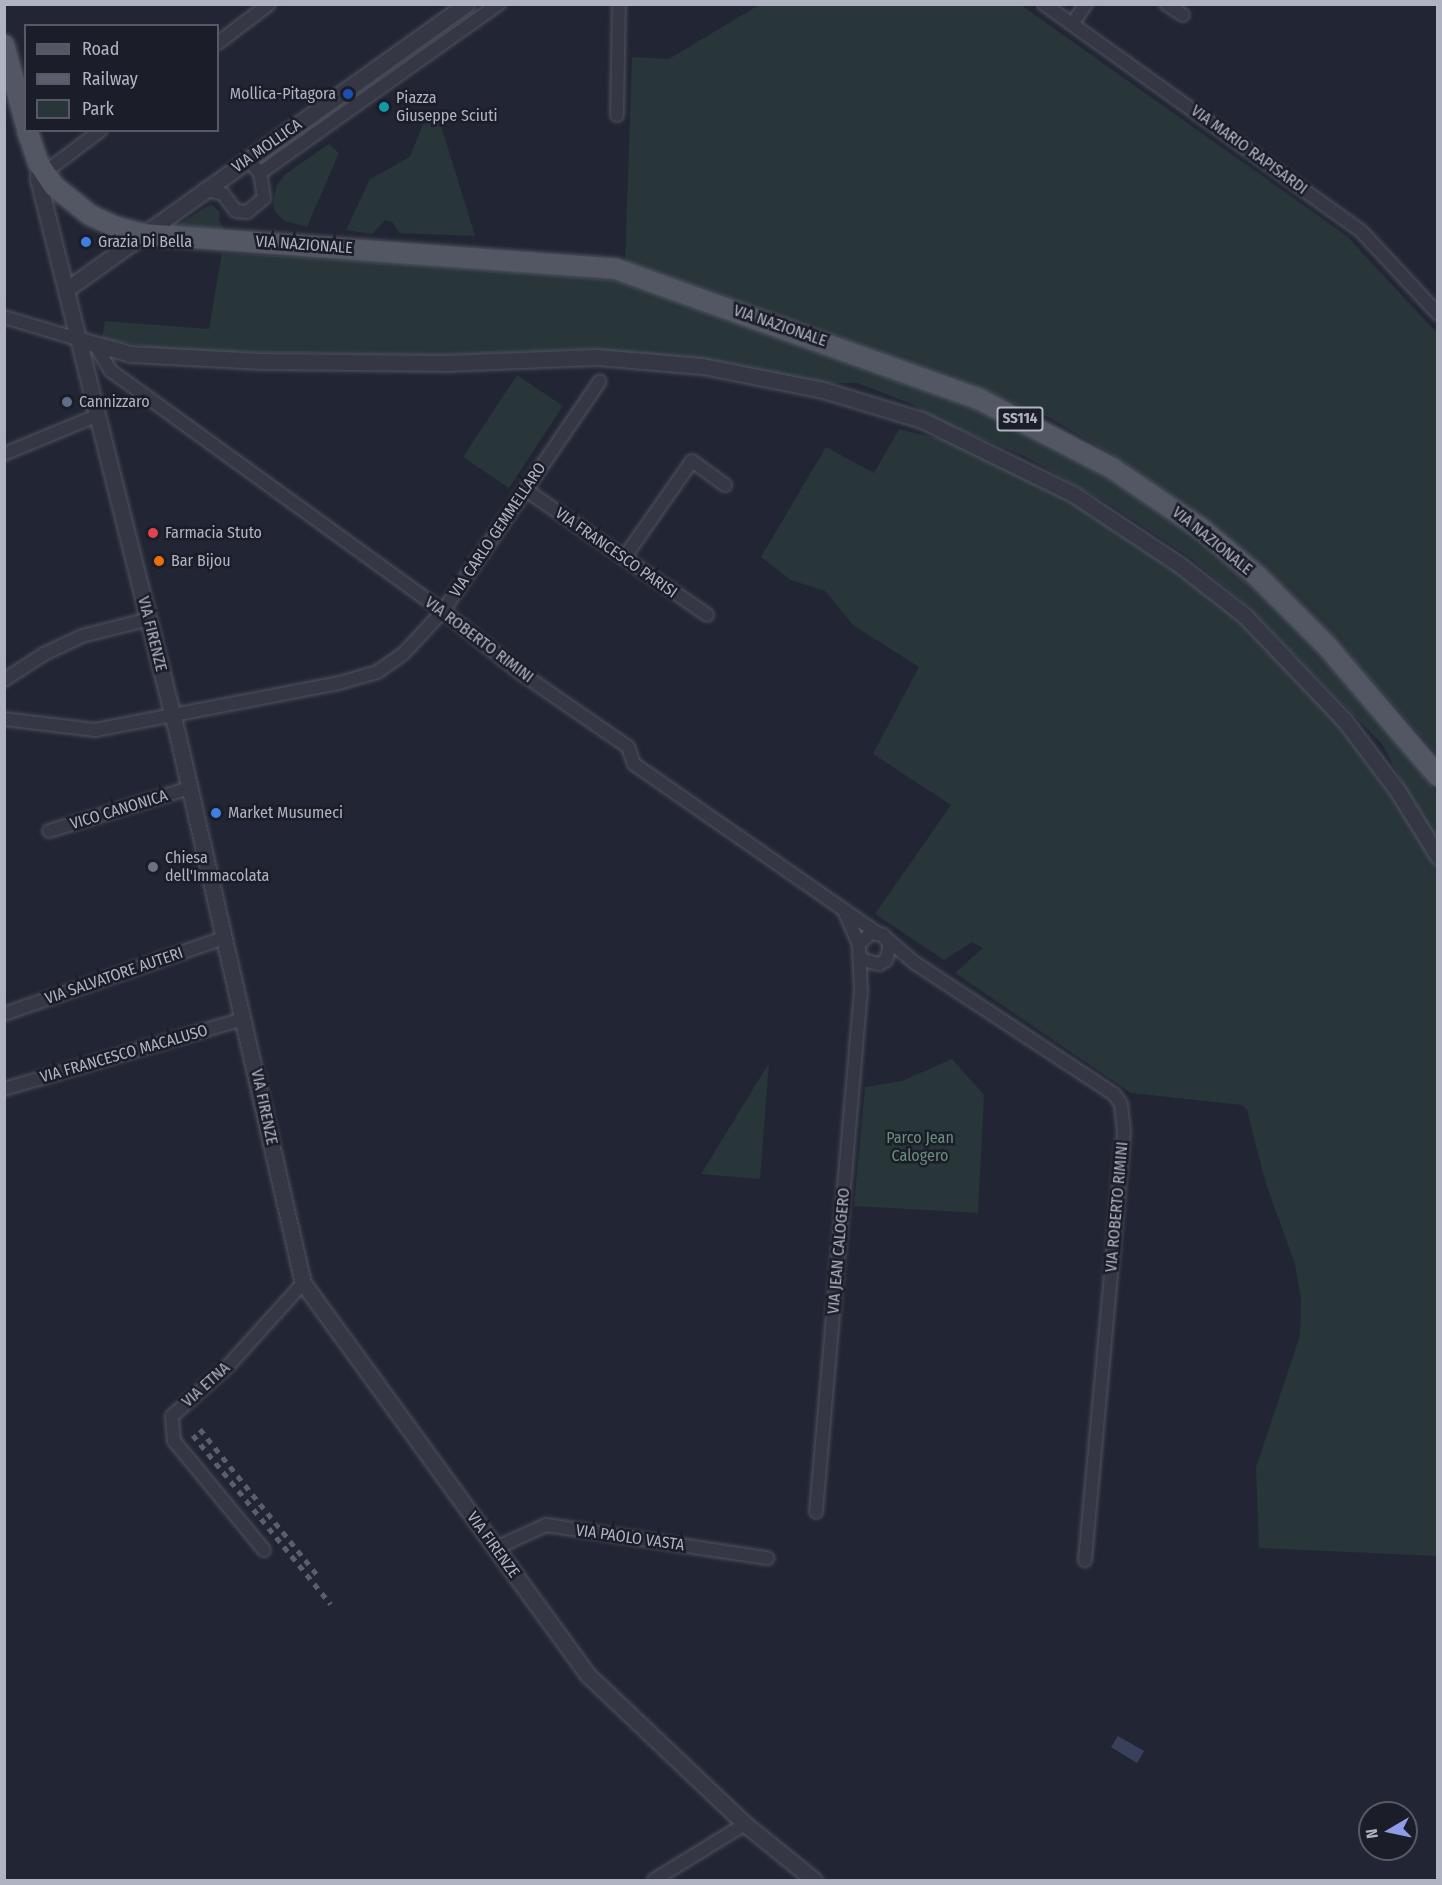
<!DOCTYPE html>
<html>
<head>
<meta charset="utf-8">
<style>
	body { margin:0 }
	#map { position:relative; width:1442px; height:1885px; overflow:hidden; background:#222634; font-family:"Fira Sans Condensed",sans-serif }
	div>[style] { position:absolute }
	.green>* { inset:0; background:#283539 }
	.water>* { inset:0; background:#39405b }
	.roads { filter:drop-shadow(0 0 2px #50535f) drop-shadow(0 0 2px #50535f) }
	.minor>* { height:12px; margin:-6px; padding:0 6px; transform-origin:6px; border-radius:6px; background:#353844 }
	.tertiary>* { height:15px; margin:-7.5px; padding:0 7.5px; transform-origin:7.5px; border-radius:7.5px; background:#353844 }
	.primary>* { height:20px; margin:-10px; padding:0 10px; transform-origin:10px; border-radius:10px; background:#535764 }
	.rail>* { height:4.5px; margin-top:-2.25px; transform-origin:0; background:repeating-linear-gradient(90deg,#5a5e6d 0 6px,transparent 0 12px) }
	.dots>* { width:16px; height:16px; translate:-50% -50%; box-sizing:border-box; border:3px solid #1b1e29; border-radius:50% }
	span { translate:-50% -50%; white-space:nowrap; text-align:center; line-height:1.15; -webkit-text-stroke:5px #1b1e29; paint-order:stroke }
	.shield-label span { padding:2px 4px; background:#1b1e29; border:2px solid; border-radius:4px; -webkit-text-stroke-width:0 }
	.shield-label { font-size:15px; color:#b0b3c1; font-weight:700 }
	.poi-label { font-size:16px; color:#b0b3c1 }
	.right { translate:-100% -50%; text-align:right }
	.left { translate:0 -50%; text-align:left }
	.street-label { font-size:16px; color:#b0b3c1 }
	.park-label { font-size:16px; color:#6a8e7a }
	.frame { position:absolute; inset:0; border:6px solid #b0b3c1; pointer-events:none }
	.legend { position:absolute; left:24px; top:24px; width:195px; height:108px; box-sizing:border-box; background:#1b1e29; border:2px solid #575a66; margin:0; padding:8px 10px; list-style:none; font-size:18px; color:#b0b3c1 }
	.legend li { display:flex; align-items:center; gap:12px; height:30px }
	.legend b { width:30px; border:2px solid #575a66 }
	.north { position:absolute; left:1358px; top:1801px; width:60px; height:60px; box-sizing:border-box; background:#1b1e29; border:2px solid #575a66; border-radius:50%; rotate:261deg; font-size:16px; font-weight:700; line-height:24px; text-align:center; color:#b0b3c1 }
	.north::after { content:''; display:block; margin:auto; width:21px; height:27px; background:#8d9de9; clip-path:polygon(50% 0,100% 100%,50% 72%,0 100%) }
</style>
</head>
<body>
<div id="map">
	<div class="green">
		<div style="clip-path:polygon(759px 5px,1021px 5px,1347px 236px,1437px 333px,1437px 754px,1333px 637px,1265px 571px,1201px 517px,1116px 457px,1050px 418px,979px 389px,709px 290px,625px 264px,632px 57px,669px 59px)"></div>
		<div style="clip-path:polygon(439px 119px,475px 236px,400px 233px,392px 222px,385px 220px,372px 234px,346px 230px,370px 179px,410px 157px,423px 124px)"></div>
		<div style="clip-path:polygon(329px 144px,339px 153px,307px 227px,285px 221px,276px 213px,273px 204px,276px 187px,284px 175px)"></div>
		<div style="clip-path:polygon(211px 204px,220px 212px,219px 220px,227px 233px,173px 228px)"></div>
		<div style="clip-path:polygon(222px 253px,440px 265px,611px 280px,678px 300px,974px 407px,1045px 441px,1117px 482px,1195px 537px,1266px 599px,1367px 704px,1437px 793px,1437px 848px,1382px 744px,1248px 606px,1189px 557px,1112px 506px,1024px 456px,933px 418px,914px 405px,857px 383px,819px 383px,718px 361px,593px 349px,444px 355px,175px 351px,102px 339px,105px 321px,209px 329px)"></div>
		<div style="clip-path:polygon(517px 375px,563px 406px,509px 488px,463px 457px)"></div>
		<div style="clip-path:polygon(899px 429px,949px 441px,1074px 500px,1157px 554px,1257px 635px,1344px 729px,1438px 862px,1437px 1556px,1259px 1548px,1256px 1467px,1300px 1335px,1301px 1299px,1295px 1264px,1266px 1184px,1247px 1110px,1242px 1105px,1131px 1093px,955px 973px,983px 948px,972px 942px,944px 960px,875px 914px,951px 805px,873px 754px,919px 667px,853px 625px,825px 591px,791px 580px,761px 557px,826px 447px,874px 473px)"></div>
		<div style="clip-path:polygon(952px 1059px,984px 1095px,978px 1213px,854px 1206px,865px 1087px,902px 1081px)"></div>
		<div style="clip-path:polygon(769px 1063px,760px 1179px,701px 1174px)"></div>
	</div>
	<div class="water">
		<div style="clip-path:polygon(1118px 1736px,1144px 1751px,1137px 1763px,1111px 1747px)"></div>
	</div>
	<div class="roads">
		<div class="minor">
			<div style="left:1044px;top:4px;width:390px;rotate:35.6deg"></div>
			<div style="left:1361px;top:231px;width:113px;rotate:47.1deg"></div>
			<div style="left:1166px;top:4px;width:20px;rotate:33deg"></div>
			<div style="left:1073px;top:23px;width:23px;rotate:-56deg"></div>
			<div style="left:218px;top:43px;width:64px;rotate:-37.4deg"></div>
			<div style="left:617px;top:115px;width:111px;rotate:-89deg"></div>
			<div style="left:249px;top:160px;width:17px;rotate:50deg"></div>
			<div style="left:260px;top:173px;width:293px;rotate:-35.3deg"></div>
			<div style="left:44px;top:173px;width:71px;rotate:-37deg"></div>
			<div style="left:205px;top:189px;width:19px;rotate:16deg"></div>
			<div style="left:223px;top:194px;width:21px;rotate:53deg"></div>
			<div style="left:236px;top:211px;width:11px;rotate:5deg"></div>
			<div style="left:247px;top:212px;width:22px;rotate:-39deg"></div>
			<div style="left:264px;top:198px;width:25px;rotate:-99deg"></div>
			<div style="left:4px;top:317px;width:79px;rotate:16.8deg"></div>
			<div style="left:97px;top:348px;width:27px;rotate:59deg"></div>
			<div style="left:111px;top:371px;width:410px;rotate:35.9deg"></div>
			<div style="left:443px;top:611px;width:96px;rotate:38.7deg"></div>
			<div style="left:518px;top:671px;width:134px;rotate:34.6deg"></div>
			<div style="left:628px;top:747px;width:18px;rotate:71deg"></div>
			<div style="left:634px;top:764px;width:298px;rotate:34.8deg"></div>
			<div style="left:4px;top:454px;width:102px;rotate:-22.5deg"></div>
			<div style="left:526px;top:490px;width:220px;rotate:34.6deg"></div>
			<div style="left:624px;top:558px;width:118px;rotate:-55deg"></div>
			<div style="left:692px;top:461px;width:41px;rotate:36deg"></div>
			<div style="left:4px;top:680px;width:48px;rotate:-33deg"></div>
			<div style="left:44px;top:654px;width:42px;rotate:-25.3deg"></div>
			<div style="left:82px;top:636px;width:69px;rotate:-14.2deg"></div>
			<div style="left:4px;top:719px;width:92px;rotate:6.9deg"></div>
			<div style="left:95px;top:730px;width:248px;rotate:-10.9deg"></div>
			<div style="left:339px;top:683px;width:40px;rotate:-16deg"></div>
			<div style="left:377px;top:672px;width:33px;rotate:-35deg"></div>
			<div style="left:404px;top:653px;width:57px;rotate:-47.1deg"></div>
			<div style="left:443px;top:611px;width:278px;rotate:-55.7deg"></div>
			<div style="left:49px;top:831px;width:147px;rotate:-17deg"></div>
			<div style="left:845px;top:913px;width:34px;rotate:66deg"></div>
			<div style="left:886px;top:938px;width:38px;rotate:41deg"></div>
			<div style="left:915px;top:963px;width:238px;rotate:33.4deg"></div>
			<div style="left:1114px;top:1094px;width:12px;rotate:55deg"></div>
			<div style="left:1121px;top:1104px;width:27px;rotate:84deg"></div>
			<div style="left:1124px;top:1131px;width:431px;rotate:95.2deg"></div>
			<div style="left:4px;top:1014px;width:233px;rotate:-19.1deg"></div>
			<div style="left:4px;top:1089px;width:250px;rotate:-16.3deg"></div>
			<div style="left:816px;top:1512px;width:524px;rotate:-85.07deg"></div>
			<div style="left:861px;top:990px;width:37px;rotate:-93deg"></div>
			<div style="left:859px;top:953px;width:9px;rotate:-90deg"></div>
			<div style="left:859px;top:944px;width:16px;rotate:-43deg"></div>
			<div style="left:871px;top:933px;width:12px;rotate:9deg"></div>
			<div style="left:883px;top:935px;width:12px;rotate:55deg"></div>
			<div style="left:890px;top:945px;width:16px;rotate:105deg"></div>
			<div style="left:886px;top:960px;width:8px;rotate:150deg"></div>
			<div style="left:879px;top:964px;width:16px;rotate:-166deg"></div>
			<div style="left:863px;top:960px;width:8px;rotate:-120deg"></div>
			<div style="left:496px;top:1548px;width:55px;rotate:-24.7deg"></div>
			<div style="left:546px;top:1525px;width:224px;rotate:8.5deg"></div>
			<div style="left:264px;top:1550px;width:141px;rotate:-129.5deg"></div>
			<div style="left:174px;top:1441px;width:25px;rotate:-95deg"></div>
			<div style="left:172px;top:1416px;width:76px;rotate:-41.8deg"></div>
			<div style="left:229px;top:1365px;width:110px;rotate:-47.9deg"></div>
			<div style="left:654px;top:1880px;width:107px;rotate:-31.6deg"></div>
		</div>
		<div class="tertiary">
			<div style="left:39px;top:164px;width:15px;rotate:94deg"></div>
			<div style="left:38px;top:179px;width:571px;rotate:75.92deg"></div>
			<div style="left:177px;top:733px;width:564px;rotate:77.1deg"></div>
			<div style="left:303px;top:1283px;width:485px;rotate:54deg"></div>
			<div style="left:588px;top:1675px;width:216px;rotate:43.5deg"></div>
			<div style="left:745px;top:1824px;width:89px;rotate:39.1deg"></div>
			<div style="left:67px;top:289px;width:490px;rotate:-35.5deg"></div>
			<div style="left:80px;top:340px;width:53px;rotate:15.4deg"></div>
			<div style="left:131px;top:354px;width:130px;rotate:3.1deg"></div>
			<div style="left:261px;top:361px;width:184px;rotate:0.6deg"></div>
			<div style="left:445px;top:363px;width:151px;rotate:-2.3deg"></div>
			<div style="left:596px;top:357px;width:106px;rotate:4.9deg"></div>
			<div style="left:702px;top:366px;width:123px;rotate:11.2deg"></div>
			<div style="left:823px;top:390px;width:103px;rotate:16.9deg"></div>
			<div style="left:922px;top:420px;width:168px;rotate:26.1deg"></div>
			<div style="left:1073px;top:494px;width:128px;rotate:33.6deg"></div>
			<div style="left:1180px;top:565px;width:83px;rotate:38.1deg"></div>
			<div style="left:1245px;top:616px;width:145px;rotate:46.4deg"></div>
			<div style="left:1345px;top:721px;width:86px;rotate:53deg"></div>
			<div style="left:1397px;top:790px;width:78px;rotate:58.2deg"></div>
		</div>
		<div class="primary">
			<div style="left:4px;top:45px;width:83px;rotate:74.6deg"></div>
			<div style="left:27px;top:130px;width:36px;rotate:71deg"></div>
			<div style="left:39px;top:164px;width:27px;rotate:56deg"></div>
			<div style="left:54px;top:186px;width:46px;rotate:38.9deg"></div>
			<div style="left:90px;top:215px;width:29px;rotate:25deg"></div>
			<div style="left:116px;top:227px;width:27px;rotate:15deg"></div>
			<div style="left:142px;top:234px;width:475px;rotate:4.2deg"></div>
			<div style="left:616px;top:269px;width:383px;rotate:19.7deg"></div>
			<div style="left:977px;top:398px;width:152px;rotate:27.4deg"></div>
			<div style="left:1112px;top:468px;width:110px;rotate:34.3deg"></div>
			<div style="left:1203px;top:530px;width:71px;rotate:40.4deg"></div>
			<div style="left:1257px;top:576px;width:99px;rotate:45deg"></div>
			<div style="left:1327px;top:646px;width:171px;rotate:49.5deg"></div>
		</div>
	</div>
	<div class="rail">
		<div style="left:200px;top:1429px;width:191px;rotate:51.2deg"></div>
		<div style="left:193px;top:1435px;width:218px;rotate:50.8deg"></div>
	</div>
	<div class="dots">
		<div style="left:348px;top:94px;background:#1a4fb4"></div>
		<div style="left:384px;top:107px;background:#0f9aa8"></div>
		<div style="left:86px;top:242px;background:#3f7fe0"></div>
		<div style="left:67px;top:402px;background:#5c6f8a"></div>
		<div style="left:153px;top:533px;background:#e0444e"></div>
		<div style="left:159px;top:561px;background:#e8710a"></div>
		<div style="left:216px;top:813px;background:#3f7fe0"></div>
		<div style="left:153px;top:867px;background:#6b7280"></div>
	</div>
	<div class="shield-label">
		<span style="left:1020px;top:419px">SS114</span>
	</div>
	<div class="poi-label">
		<span class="right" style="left:336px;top:94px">Mollica-Pitagora</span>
		<span class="left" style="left:396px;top:107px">Piazza<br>Giuseppe Sciuti</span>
		<span class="left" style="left:98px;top:242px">Grazia Di Bella</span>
		<span class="left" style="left:79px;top:402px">Cannizzaro</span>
		<span class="left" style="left:165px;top:533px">Farmacia Stuto</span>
		<span class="left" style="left:171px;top:561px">Bar Bijou</span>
		<span class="left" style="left:228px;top:813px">Market Musumeci</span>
		<span class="left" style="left:165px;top:867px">Chiesa<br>dell'Immacolata</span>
	</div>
	<div class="street-label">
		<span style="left:267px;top:146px;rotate:-35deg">VIA MOLLICA</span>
		<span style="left:1249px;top:150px;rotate:36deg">VIA MARIO RAPISARDI</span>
		<span style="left:304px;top:245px;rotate:4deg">VIA NAZIONALE</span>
		<span style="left:780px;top:326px;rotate:19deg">VIA NAZIONALE</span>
		<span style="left:498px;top:530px;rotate:-56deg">VIA CARLO GEMMELLARO</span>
		<span style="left:1212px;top:541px;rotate:39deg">VIA NAZIONALE</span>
		<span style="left:616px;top:553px;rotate:35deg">VIA FRANCESCO PARISI</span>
		<span style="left:152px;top:634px;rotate:76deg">VIA FIRENZE</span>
		<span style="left:479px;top:640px;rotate:37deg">VIA ROBERTO RIMINI</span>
		<span style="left:119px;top:810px;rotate:-17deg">VICO CANONICA</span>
		<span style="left:114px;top:976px;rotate:-19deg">VIA SALVATORE AUTERI</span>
		<span style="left:124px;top:1054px;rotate:-16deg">VIA FRANCESCO MACALUSO</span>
		<span style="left:264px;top:1107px;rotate:78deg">VIA FIRENZE</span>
		<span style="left:1117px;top:1207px;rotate:-85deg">VIA ROBERTO RIMINI</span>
		<span style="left:839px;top:1251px;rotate:-85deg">VIA JEAN CALOGERO</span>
		<span style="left:206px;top:1385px;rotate:-42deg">VIA ETNA</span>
		<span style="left:630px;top:1538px;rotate:8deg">VIA PAOLO VASTA</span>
		<span style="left:493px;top:1545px;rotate:54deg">VIA FIRENZE</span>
	</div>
	<div class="park-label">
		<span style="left:920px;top:1147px">Parco Jean<br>Calogero</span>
	</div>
	<div class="frame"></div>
	<ul class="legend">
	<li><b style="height:8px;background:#535764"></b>Road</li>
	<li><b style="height:8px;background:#5a5e6d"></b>Railway</li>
	<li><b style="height:16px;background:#283539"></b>Park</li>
	</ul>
	<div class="north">N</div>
</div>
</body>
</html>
